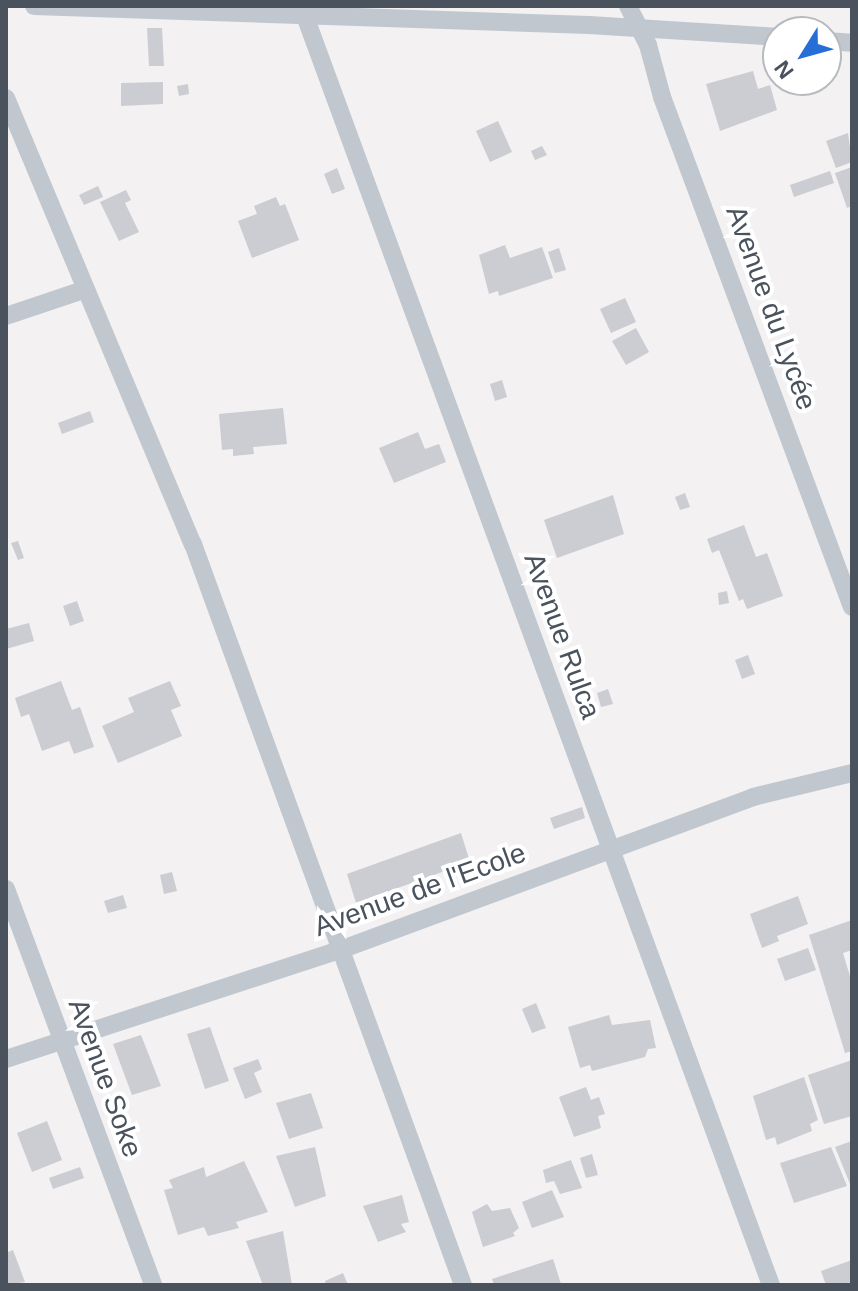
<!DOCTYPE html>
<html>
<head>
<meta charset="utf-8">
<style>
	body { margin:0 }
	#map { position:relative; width:858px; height:1291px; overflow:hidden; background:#f3f1f1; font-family:Arial,sans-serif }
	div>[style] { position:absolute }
	.building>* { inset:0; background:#cbcdd2 }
	.minor>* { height:18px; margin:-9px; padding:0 9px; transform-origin:9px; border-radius:9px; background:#c0c7ce }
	span { translate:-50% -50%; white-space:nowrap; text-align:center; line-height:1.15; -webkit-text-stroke:8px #fff; paint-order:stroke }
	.street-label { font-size:28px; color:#4a535d }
	.frame { position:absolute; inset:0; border:8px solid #4a535d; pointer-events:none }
	.north { position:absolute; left:762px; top:16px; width:80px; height:80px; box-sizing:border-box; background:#fff; border:2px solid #b7babe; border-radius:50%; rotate:233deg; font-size:22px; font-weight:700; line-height:32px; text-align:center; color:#4a535d }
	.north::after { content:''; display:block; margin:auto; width:28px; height:36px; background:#266fd7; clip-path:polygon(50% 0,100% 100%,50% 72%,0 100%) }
</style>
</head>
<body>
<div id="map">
	<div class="building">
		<div style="clip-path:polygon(147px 28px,162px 28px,164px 66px,149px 66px)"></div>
		<div style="clip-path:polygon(753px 71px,758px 89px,770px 85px,777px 110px,720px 131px,706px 84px)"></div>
		<div style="clip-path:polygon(163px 82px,163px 104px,121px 106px,121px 83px)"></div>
		<div style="clip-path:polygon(188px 84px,189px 94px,179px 96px,177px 86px)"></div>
		<div style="clip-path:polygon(498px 121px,512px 152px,490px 162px,476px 131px)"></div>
		<div style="clip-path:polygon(848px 133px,852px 162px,836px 168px,826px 141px)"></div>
		<div style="clip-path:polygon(542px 146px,547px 155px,535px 160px,531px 151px)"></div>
		<div style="clip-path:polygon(852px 167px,852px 206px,847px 208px,835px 173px)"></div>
		<div style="clip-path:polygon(337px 168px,345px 189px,332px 194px,324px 174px)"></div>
		<div style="clip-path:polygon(830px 171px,834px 183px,794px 197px,790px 185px)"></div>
		<div style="clip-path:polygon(98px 186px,103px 197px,84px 205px,79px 195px)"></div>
		<div style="clip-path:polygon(126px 190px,131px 200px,125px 203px,139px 232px,119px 241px,100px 202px)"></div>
		<div style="clip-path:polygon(276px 197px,280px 206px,285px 204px,299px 240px,252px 258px,238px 221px,257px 214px,254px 206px)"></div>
		<div style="clip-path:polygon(505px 245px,510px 258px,542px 247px,553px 278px,499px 296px,498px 291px,489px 294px,479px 255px)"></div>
		<div style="clip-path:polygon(559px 248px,566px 270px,555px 273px,548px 252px)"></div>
		<div style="clip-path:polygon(625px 298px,636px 322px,611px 333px,600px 309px)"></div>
		<div style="clip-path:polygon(636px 328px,649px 352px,626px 365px,612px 341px)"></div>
		<div style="clip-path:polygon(502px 380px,507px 397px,495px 401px,490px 384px)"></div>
		<div style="clip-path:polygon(283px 408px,287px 444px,253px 447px,254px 454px,233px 456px,233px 449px,222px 450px,219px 414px)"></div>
		<div style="clip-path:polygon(90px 411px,94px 422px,62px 434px,58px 423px)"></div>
		<div style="clip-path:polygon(418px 432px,425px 449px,439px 444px,446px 462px,394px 483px,379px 448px)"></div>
		<div style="clip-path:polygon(685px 493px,690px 507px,680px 510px,675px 497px)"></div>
		<div style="clip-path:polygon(613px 495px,624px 534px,557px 558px,544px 520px)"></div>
		<div style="clip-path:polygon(744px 525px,756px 557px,767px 553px,783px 596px,747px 609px,743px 599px,739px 601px,719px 550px,712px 553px,707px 539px)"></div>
		<div style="clip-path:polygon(18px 541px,24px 558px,18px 560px,11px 543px)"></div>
		<div style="clip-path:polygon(727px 591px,729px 603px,719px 605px,718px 593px)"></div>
		<div style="clip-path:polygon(77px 601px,84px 621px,70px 626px,63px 606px)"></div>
		<div style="clip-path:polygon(29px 623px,34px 641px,6px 649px,6px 629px)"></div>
		<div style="clip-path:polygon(748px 655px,755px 674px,742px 679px,735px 660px)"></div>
		<div style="clip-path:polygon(61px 681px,72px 710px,80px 707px,94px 747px,74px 754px,69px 741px,42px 751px,29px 714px,21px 717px,15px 698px)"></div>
		<div style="clip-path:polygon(170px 681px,181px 706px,171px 710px,182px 736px,118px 763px,102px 726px,134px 712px,128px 698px)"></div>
		<div style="clip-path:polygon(608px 689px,613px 704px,601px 707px,597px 693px)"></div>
		<div style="clip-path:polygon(582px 807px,585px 818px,554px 829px,550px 818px)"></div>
		<div style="clip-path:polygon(461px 833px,470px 862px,356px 903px,347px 874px)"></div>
		<div style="clip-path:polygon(172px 872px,177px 891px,164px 894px,160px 875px)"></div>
		<div style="clip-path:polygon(123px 895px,127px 908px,108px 913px,104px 901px)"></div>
		<div style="clip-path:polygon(798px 896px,808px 924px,777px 936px,779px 941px,762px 948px,750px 914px)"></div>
		<div style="clip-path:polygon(852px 920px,852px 950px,843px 953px,852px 983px,852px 1051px,845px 1053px,809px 935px)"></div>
		<div style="clip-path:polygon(808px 948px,816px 970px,785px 981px,777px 959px)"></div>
		<div style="clip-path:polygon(536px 1003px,546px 1028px,532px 1033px,522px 1009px)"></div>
		<div style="clip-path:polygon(609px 1015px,612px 1025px,650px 1020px,656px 1048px,648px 1049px,645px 1057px,592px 1071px,590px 1065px,580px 1068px,568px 1027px)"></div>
		<div style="clip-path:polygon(210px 1027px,229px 1081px,205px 1089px,187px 1034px)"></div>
		<div style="clip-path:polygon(141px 1035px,161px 1086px,132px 1095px,113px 1044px)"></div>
		<div style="clip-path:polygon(258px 1059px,262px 1069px,254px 1073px,262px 1092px,245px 1099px,233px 1068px)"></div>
		<div style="clip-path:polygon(852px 1060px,852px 1116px,824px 1124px,808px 1075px)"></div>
		<div style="clip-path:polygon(804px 1077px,818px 1120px,810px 1124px,812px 1131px,777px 1145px,775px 1137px,766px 1140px,753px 1096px)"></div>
		<div style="clip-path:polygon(586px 1087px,591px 1100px,599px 1097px,605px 1114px,598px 1116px,601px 1128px,574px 1137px,559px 1097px)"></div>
		<div style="clip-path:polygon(311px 1093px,323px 1128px,289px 1139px,276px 1103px)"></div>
		<div style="clip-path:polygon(47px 1121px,62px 1160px,32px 1172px,17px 1133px)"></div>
		<div style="clip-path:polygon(852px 1141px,852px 1189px,835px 1147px)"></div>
		<div style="clip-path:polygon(315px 1147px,326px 1196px,295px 1207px,276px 1156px)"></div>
		<div style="clip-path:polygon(831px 1147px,847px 1186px,794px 1203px,780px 1163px)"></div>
		<div style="clip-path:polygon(592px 1154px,598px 1175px,586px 1178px,580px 1158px)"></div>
		<div style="clip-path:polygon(571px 1160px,582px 1188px,560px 1194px,554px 1181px,546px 1183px,543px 1170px)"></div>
		<div style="clip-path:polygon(244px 1161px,268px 1212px,236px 1222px,239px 1228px,208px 1236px,204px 1227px,178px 1235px,164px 1190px,173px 1188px,169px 1180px,204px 1167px,206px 1177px)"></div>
		<div style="clip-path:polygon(80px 1167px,84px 1178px,53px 1189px,49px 1178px)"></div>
		<div style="clip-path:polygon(552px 1190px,564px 1217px,532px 1228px,522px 1202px)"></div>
		<div style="clip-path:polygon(402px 1195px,409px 1222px,401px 1224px,406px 1232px,378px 1242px,363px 1206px)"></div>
		<div style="clip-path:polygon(487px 1204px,492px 1211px,510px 1208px,519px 1228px,513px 1233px,515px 1236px,483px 1247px,472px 1212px)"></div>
		<div style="clip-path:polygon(283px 1231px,292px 1285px,263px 1285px,246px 1241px)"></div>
		<div style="clip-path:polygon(13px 1250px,25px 1282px,6px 1285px,6px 1253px)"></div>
		<div style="clip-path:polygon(553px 1259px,561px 1284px,494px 1285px,492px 1279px)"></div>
		<div style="clip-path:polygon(852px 1260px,852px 1285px,826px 1285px,821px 1271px)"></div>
		<div style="clip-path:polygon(343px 1273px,348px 1285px,326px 1285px,325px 1281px)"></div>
	</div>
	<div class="minor">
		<div style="left:34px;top:6px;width:555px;rotate:1.96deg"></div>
		<div style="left:589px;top:25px;width:189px;rotate:3.6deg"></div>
		<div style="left:304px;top:6px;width:10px;rotate:84deg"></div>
		<div style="left:305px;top:16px;width:1352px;rotate:69.84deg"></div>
		<div style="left:628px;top:6px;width:44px;rotate:62.9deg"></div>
		<div style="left:648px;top:45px;width:54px;rotate:74.9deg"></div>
		<div style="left:662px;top:97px;width:544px;rotate:69.57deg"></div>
		<div style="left:826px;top:41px;width:26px;rotate:4deg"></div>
		<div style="left:6px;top:98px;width:484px;rotate:67.3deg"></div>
		<div style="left:193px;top:544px;width:789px;rotate:69.98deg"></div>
		<div style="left:6px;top:316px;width:84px;rotate:-18.6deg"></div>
		<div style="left:6px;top:889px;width:422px;rotate:69.6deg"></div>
		<div style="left:6px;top:1059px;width:351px;rotate:-18.1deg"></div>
		<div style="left:340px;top:950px;width:440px;rotate:-20.3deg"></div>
		<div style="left:753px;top:797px;width:102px;rotate:-13.6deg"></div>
	</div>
	<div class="street-label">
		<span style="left:771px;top:308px;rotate:70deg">Avenue du Lycée</span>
		<span style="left:562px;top:636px;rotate:70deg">Avenue Rulca</span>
		<span style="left:420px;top:890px;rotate:-20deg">Avenue de l'Ecole</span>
		<span style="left:105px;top:1078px;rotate:70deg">Avenue Soke</span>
	</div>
	<div class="frame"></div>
	<div class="north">N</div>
</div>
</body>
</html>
